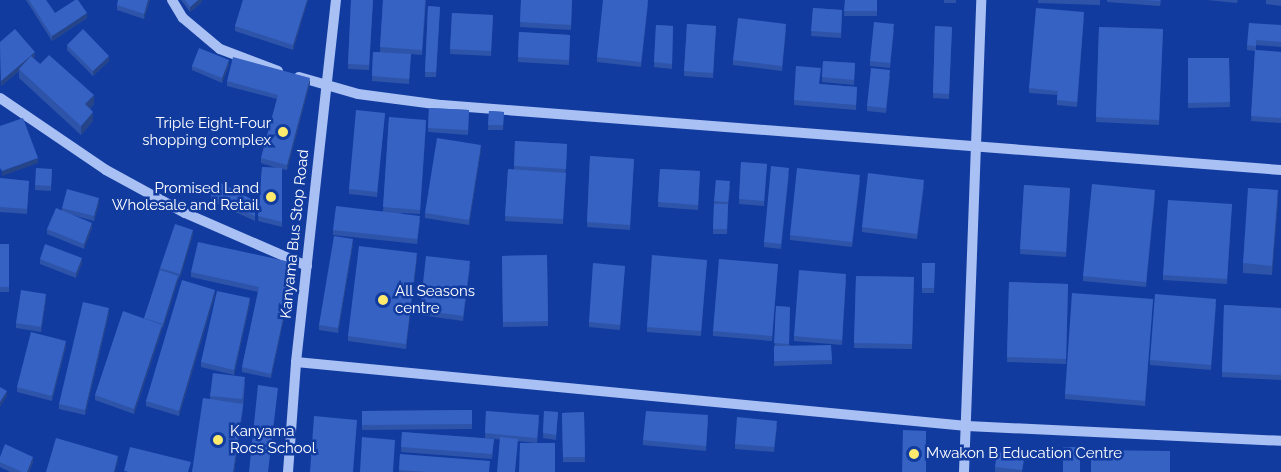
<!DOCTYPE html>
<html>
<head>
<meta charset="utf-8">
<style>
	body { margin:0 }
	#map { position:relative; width:1281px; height:472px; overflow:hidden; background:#123b9f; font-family:Raleway,sans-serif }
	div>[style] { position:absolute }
	.minor>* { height:10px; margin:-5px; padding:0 5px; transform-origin:5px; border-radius:5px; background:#a9c0f4 }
	.wall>* { inset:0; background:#2e54a9 }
	.shaded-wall>* { inset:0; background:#264589 }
	.building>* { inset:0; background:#3662c4 }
	.dots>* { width:16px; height:16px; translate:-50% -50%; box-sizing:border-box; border:3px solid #123b9f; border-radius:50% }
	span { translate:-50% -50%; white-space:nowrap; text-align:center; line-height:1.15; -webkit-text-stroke:5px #123b9f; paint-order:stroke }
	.poi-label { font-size:15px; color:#fff }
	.right { translate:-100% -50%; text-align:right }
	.left { translate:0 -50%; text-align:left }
	.street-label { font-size:15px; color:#fff }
</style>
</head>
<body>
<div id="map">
	<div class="minor">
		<div style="left:172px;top:0;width:21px;rotate:59deg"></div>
		<div style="left:183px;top:18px;width:48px;rotate:40deg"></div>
		<div style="left:220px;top:49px;width:62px;rotate:20.8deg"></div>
		<div style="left:299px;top:77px;width:61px;rotate:16.1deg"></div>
		<div style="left:358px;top:94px;width:85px;rotate:7.5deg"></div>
		<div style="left:442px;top:105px;width:842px;rotate:4.43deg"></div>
		<div style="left:0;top:98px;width:128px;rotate:34.2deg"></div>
		<div style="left:106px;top:170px;width:90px;rotate:28.6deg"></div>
		<div style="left:185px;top:213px;width:133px;rotate:23.5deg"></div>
		<div style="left:296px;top:362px;width:674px;rotate:5.45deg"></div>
		<div style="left:967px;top:426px;width:314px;rotate:2.7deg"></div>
		<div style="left:288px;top:472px;width:110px;rotate:-85.8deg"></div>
		<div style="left:296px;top:362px;width:364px;rotate:-83.7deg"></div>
		<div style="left:964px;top:472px;width:472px;rotate:-87.9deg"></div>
	</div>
	<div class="wall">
		<div style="clip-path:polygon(26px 0,46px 0,55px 13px,87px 18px,52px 41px)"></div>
		<div style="clip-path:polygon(150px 0,144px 19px,117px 10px,117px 5px)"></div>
		<div style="clip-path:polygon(181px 0,202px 0,202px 2px,190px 12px)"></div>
		<div style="clip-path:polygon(243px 0,308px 0,293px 50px,235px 31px,235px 26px)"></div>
		<div style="clip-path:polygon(351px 0,373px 0,369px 70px,348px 69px)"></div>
		<div style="clip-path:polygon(383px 0,426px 0,422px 55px,411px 54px,409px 84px,372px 81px,373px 52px,380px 52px)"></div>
		<div style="clip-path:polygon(521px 0,572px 0,571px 30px,520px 27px)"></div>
		<div style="clip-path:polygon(845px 0,877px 0,877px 16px,844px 16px)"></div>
		<div style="clip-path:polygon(944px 0,956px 0,956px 3px,944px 3px)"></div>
		<div style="clip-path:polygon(1038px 0,1100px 0,1100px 5px,1038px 3px)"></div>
		<div style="clip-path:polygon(1107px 0,1161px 0,1160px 6px,1107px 2px)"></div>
		<div style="clip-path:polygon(1207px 0,1238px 0,1237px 3px)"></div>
		<div style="clip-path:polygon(1266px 0,1281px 0,1281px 6px,1266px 4px)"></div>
		<div style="clip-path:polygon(648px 4px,641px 67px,597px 62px,597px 57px)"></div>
		<div style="clip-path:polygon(428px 6px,440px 7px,436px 77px,425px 77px)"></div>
		<div style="clip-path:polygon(813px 8px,842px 10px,841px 38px,811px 36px)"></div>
		<div style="clip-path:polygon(452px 13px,493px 15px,491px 56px,450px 54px)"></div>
		<div style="clip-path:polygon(1084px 17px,1077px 107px,1057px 105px,1057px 95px,1029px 93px,1029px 88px)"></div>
		<div style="clip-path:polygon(687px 24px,716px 26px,713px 78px,684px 76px)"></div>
		<div style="clip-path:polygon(656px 25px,673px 26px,672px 69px,654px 67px)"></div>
		<div style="clip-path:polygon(1281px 25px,1281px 47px,1256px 45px,1256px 50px,1281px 52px,1281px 123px,1251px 121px,1255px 51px,1247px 50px,1247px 45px)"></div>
		<div style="clip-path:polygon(935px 26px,952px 27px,949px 99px,933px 98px)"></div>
		<div style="clip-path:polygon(1099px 27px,1163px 29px,1159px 125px,1096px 122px)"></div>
		<div style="clip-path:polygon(786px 29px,782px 71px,733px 65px,733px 60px)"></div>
		<div style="clip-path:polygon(894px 29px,890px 68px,870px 66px,870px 61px)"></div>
		<div style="clip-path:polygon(519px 32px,570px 35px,569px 65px,518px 62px)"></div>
		<div style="clip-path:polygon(0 42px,35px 57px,33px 58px,40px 64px,94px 104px,90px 109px,93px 121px,81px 135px,19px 78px,19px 71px,1px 86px)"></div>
		<div style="clip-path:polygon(67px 45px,109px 61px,93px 76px,67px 50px)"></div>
		<div style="clip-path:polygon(1188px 58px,1229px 58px,1230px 107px,1188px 108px)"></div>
		<div style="clip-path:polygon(823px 61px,855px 63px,854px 85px,822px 82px)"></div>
		<div style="clip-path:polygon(229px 65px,222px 83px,192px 70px,192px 66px)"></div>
		<div style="clip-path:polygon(796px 66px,820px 84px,857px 87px,856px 110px,794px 105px)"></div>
		<div style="clip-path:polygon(890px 75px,886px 113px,867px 111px,867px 106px)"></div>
		<div style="clip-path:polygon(227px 81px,310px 83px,287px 170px,282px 169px,282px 227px,258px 221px,262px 167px,277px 168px,261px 163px,261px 158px,277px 99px,227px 86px)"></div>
		<div style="clip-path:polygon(429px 108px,469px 110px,468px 135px,428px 132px)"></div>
		<div style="clip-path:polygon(489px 111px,504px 112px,503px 130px,488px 130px)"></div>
		<div style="clip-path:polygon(385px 113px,377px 197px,349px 194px,349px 189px)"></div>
		<div style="clip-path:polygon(389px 117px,426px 125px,420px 214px,400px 213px,420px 220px,417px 244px,333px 235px,333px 230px,383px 211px)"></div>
		<div style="clip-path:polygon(515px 141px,567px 144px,563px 224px,505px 221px,508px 169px,514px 170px)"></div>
		<div style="clip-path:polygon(481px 150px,469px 225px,425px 218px,425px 213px)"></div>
		<div style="clip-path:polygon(590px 156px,634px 159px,630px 230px,587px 227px)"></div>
		<div style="clip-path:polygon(741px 162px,767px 164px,764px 206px,739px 204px)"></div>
		<div style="clip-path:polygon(52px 169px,51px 191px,35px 190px,35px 185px)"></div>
		<div style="clip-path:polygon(660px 169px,700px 171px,698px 210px,658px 207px)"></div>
		<div style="clip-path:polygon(789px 173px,781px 249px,764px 247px,764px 242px)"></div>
		<div style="clip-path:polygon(0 178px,29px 181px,27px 214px,0 212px)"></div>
		<div style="clip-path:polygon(716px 180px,730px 186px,728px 207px,727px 234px,713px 234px,714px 204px)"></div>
		<div style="clip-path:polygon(860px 180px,852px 247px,790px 240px,790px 235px)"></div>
		<div style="clip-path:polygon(924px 185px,917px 239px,862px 232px,862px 227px)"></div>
		<div style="clip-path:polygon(1024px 185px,1070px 188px,1066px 257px,1020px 254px)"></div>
		<div style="clip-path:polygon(1155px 195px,1146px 287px,1083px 281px,1083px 276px)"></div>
		<div style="clip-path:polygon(211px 196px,255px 201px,255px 221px,211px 201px)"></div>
		<div style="clip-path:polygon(1278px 199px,1272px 275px,1243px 273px,1243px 263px)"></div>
		<div style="clip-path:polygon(99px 203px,94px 221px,72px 215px,92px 228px,84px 249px,47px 234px,47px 229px,62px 211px,62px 208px)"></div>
		<div style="clip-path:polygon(1232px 204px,1227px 284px,1163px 280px,1163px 275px)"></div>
		<div style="clip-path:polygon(193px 235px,134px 414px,95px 400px,95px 395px,144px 319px,160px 268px)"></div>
		<div style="clip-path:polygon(0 244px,9px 244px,9px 292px,0 292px)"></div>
		<div style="clip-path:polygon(353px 244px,338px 333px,319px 330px,319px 325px)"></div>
		<div style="clip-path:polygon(547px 255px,548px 326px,503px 327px,502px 256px)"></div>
		<div style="clip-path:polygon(417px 258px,406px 349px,348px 341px,348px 336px)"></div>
		<div style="clip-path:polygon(40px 259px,82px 263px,76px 278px,40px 264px)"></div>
		<div style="clip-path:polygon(707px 260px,701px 336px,647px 332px,647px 327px)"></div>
		<div style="clip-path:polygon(922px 263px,935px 263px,934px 293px,922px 293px)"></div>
		<div style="clip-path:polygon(778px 264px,772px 341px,713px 336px,713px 331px)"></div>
		<div style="clip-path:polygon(470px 266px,463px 321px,420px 315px,420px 310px)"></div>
		<div style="clip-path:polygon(625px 266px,620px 330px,589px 327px,589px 322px)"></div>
		<div style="clip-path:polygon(295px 268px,271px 378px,242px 372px,242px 367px,258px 292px,191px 277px,191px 272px)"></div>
		<div style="clip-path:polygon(856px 276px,914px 277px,912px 349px,854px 348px)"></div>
		<div style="clip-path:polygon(846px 279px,842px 345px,794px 341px,794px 336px)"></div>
		<div style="clip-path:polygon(1009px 282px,1068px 284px,1066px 364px,1007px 362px)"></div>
		<div style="clip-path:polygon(215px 295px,179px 416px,146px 406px,146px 401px)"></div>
		<div style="clip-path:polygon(46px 299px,41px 332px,16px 328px,16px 323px)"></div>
		<div style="clip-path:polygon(1153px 299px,1145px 406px,1065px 399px,1065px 394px)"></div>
		<div style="clip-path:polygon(250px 303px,234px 375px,201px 367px,201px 362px)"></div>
		<div style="clip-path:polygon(1216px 304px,1211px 370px,1150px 365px,1150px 360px)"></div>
		<div style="clip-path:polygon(1224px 305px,1281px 308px,1281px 380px,1222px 377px)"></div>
		<div style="clip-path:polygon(776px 306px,790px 307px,789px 345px,832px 360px,832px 364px,774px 366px)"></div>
		<div style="clip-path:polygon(109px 313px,85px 415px,59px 409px,59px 404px)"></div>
		<div style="clip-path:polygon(66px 346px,52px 401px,17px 392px,17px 387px)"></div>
		<div style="clip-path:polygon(245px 382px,243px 409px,234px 472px,192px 472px,210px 399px,210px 396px)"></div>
		<div style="clip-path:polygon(472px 410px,472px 429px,362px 430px,362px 411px)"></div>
		<div style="clip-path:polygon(486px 411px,539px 420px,537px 443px,485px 438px)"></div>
		<div style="clip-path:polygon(544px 411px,558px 412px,556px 440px,543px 438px)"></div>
		<div style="clip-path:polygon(584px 412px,585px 462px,563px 462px,562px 413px)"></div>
		<div style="clip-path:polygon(708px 420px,706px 451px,643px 445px,643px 440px)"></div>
		<div style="clip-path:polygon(777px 426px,774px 452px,735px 449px,735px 444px)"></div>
		<div style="clip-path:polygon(402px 432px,494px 439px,492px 459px,401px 452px)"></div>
		<div style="clip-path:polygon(400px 454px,489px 472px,399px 472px)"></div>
		<div style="clip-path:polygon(0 457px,33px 462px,29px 472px,10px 472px,0 467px)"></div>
		<div style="clip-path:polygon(1024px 461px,1022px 472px,995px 472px,995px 467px)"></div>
	</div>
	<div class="shaded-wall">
		<div style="clip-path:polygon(148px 0,150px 0,144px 19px,144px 14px)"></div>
		<div style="clip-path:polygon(198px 0,202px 0,202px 2px,190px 12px,190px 7px)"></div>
		<div style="clip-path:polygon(307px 0,308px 0,293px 50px,293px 45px)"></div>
		<div style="clip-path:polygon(87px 13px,87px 18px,52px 41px,52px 36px)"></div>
		<div style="clip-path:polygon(35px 52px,35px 57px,20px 70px,19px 69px,19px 71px,1px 86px,1px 81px)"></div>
		<div style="clip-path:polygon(109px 56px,109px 61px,93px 76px,93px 71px)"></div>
		<div style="clip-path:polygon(229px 60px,229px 65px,222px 83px,222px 78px)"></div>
		<div style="clip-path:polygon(310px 78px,310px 83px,287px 170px,287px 165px)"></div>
		<div style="clip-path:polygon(94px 95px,94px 104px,85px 114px,85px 104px)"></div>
		<div style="clip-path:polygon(93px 112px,93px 121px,81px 135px,81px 126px)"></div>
		<div style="clip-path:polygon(481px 145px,481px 150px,469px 225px,469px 220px)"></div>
		<div style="clip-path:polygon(38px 158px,38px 163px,2px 176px,2px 171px)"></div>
		<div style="clip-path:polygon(1278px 190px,1278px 199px,1272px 275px,1272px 266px)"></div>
		<div style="clip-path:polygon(99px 198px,99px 203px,94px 221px,94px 216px)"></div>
		<div style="clip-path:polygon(92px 223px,92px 228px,84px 249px,84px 244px)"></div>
		<div style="clip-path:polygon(193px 230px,193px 235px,180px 279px,180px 274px)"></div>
		<div style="clip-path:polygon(353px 239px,353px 244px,338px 333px,338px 328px)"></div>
		<div style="clip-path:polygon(417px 253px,417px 258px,406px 349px,406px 344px)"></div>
		<div style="clip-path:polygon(82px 258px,82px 263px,76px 278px,76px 273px)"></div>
		<div style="clip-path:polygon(295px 263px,295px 268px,271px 378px,271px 374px)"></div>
		<div style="clip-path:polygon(178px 276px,178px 281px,163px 329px,163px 324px)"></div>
		<div style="clip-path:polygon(215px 290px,215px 295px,179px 416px,179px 411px)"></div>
		<div style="clip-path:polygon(46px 294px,46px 299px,41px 332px,41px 327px)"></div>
		<div style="clip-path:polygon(250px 298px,250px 303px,234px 375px,234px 370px)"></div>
		<div style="clip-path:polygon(109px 308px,109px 313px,85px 415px,85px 410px)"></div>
		<div style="clip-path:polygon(162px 325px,162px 330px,134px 414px,134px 409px)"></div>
		<div style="clip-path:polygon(66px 341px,66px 346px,52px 401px,52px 396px)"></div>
		<div style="clip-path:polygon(7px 391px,7px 396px,0 407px,0 402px)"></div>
		<div style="clip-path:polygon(243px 404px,234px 472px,233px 472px)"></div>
		<div style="clip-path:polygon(118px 456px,118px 461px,115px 472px,114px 472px)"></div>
		<div style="clip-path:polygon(33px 457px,33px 462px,29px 472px,27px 472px)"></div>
	</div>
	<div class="building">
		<div style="clip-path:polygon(29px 0,46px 0,55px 13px,75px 0,78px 0,87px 13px,52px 36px)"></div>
		<div style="clip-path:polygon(118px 0,148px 0,144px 14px,117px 5px)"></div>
		<div style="clip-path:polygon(185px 0,198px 0,190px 7px)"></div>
		<div style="clip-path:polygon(243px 0,307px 0,293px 45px,235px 26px)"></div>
		<div style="clip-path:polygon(351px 0,373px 0,369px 65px,348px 64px)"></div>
		<div style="clip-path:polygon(383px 0,425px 0,422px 50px,380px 47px)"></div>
		<div style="clip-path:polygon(521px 0,572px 0,571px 25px,520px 22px)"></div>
		<div style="clip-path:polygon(603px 0,648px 0,641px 62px,597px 57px)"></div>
		<div style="clip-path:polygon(845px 0,877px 0,877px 11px,844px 11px)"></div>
		<div style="clip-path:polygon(1144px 0,1160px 0,1160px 1px)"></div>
		<div style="clip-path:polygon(428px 6px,440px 7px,436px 72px,425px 72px)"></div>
		<div style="clip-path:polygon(813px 8px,842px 10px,841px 33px,811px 31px)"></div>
		<div style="clip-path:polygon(1036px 8px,1084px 12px,1077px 102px,1057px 100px,1058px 91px,1029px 88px)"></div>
		<div style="clip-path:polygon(452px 13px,493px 15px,491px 51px,450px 49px)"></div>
		<div style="clip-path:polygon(738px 18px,786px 24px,782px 66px,733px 60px)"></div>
		<div style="clip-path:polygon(874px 22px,894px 24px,890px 63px,870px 61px)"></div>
		<div style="clip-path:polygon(1249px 23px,1281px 25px,1281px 42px,1256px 40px,1256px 46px,1247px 45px)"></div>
		<div style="clip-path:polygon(687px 24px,716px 26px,713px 73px,684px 71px)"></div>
		<div style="clip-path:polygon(656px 25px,673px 26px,672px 64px,654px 62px)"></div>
		<div style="clip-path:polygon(935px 26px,952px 27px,949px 94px,933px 93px)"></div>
		<div style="clip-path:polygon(1099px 27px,1163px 29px,1159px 120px,1096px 117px)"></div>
		<div style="clip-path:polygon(15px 29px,35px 52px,1px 81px,0 42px)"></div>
		<div style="clip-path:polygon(83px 29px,109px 56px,93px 71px,67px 45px)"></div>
		<div style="clip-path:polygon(519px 32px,570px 35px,569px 60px,518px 57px)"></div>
		<div style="clip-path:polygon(199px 48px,229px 60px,222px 78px,192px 66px)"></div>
		<div style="clip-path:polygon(1255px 50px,1281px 52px,1281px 118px,1251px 116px)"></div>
		<div style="clip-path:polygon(373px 52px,411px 54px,409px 79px,372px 76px)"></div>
		<div style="clip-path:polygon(49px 55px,94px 95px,85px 104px,93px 112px,81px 126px,19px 69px,31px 56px,40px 64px)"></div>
		<div style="clip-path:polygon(233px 57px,310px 78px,287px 165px,261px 158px,278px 95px,227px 81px)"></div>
		<div style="clip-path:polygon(1188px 58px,1229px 58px,1230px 102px,1188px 103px)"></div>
		<div style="clip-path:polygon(823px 61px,855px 63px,854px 80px,822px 77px)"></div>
		<div style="clip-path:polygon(796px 66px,821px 68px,819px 84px,857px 87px,856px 105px,794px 100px)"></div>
		<div style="clip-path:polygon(871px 68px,890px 70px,886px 108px,867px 106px)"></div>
		<div style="clip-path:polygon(429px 108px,469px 110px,468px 130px,428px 128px)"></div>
		<div style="clip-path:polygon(356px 110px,385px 113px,377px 192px,349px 189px)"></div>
		<div style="clip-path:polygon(489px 111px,504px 112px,503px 125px,488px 125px)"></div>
		<div style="clip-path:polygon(389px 117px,426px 120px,420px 210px,383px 207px)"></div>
		<div style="clip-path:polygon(23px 118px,38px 158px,2px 171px,0 168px,0 126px)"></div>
		<div style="clip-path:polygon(437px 138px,481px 145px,469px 220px,425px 213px)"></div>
		<div style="clip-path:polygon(515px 141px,567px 144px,566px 169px,514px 166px)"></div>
		<div style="clip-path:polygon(590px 156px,634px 159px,630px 225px,587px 222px)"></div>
		<div style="clip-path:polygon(741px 162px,767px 164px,764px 201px,739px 199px)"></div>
		<div style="clip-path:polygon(771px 166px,789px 168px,781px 244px,764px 242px)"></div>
		<div style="clip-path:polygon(262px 167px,282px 168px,282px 222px,258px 216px)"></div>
		<div style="clip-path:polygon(36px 168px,52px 169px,51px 186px,35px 185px)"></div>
		<div style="clip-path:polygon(797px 168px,860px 175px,852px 242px,790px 235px)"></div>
		<div style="clip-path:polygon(508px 169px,566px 173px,563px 219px,505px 216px)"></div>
		<div style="clip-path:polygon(660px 169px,700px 171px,698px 205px,658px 202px)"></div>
		<div style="clip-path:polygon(868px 173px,924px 180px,917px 234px,862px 227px)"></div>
		<div style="clip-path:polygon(0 178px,29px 181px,27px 209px,0 207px)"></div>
		<div style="clip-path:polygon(716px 180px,730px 181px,728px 202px,714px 201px)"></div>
		<div style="clip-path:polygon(217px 181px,255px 201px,255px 216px,211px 196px)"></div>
		<div style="clip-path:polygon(1092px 184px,1155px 190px,1146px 282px,1083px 276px)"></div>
		<div style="clip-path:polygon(1024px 185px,1070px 188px,1066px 252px,1020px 249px)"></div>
		<div style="clip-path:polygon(1248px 188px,1278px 190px,1272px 266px,1243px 263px)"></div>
		<div style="clip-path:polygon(67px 189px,99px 198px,94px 216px,62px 208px)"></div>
		<div style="clip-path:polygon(1168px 200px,1232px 204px,1227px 279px,1163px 275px)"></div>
		<div style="clip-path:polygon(714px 204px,728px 204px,727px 229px,713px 229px)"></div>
		<div style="clip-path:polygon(336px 206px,420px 216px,417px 239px,333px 230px)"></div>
		<div style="clip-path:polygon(56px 208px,92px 223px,84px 244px,47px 229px)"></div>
		<div style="clip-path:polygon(175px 224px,193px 230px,180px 274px,160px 268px)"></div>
		<div style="clip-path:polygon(334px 236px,353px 239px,338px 328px,319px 325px)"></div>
		<div style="clip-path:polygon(198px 242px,295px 263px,271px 374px,242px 367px,259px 287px,191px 272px)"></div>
		<div style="clip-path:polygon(0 244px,9px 244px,9px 287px,0 287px)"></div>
		<div style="clip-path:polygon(45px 244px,82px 258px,76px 273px,40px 259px)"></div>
		<div style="clip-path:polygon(359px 246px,417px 253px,406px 344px,348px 336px)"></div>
		<div style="clip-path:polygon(547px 255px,548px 321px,503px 322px,502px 256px)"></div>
		<div style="clip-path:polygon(652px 255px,707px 260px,701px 331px,647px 327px)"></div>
		<div style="clip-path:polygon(426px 256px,470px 261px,463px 316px,420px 310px)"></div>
		<div style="clip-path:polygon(719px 259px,778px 264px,772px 336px,713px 331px)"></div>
		<div style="clip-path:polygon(593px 263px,625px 266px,620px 325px,589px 322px)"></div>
		<div style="clip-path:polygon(922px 263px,935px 263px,934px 288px,922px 288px)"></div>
		<div style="clip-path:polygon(160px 270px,178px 276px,163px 324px,144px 318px)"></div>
		<div style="clip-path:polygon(799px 270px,846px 274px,842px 340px,794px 336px)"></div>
		<div style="clip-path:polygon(856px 276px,914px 277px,912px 344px,854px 343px)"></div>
		<div style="clip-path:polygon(182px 280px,215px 290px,179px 411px,146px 401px)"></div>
		<div style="clip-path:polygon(1009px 282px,1068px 284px,1066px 359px,1007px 357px)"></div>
		<div style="clip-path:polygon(21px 290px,46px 294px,41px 327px,16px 323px)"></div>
		<div style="clip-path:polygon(217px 291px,250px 298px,234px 370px,201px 362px)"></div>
		<div style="clip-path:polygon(1072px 293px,1153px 299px,1145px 401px,1065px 394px)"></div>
		<div style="clip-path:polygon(1155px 294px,1216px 299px,1211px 365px,1150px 360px)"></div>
		<div style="clip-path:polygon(83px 302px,109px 308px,85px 410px,59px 404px)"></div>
		<div style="clip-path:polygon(1224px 305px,1281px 308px,1281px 375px,1222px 372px)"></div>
		<div style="clip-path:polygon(776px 306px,790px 307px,789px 344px,774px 343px)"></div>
		<div style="clip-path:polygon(123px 311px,162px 325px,134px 409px,95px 395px)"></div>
		<div style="clip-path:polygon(31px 332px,66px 341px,52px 396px,17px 387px)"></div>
		<div style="clip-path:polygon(831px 345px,832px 360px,774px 361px,774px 346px)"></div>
		<div style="clip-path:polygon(213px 373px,245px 377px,242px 399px,210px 396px)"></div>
		<div style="clip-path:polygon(258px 385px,278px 388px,268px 472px,249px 472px)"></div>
		<div style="clip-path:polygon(0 387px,7px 391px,0 402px)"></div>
		<div style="clip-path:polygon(203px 398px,243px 404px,233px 472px,192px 472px)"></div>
		<div style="clip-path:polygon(472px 410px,472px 424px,362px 425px,362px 411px)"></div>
		<div style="clip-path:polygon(486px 411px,539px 415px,537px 438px,485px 433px)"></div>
		<div style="clip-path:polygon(544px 411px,558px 412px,556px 435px,543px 433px)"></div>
		<div style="clip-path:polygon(646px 411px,708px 415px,706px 446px,643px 440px)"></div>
		<div style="clip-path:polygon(584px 412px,585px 457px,563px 457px,562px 413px)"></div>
		<div style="clip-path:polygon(314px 416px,357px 420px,353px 472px,310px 472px)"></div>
		<div style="clip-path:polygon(737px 417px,777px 421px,774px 447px,735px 444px)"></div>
		<div style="clip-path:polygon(903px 430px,926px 431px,926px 472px,902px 472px)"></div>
		<div style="clip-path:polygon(402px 432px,494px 439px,492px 454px,401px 447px)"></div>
		<div style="clip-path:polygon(362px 437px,395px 440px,393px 472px,360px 472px)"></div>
		<div style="clip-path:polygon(500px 437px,518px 439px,515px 472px,497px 472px)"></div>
		<div style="clip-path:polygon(56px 438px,118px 456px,114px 472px,46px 472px)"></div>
		<div style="clip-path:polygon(520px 443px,555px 443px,555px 472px,519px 472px)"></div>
		<div style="clip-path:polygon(5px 444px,33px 457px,27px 472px,22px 472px,0 462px,0 457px)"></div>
		<div style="clip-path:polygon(130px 447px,191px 462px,188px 472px,129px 472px,124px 471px)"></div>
		<div style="clip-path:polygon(1063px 447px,1080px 447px,1080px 472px,1063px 472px)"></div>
		<div style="clip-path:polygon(1091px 450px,1170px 451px,1170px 472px,1091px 472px)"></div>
		<div style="clip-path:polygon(997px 452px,1024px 456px,1022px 470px,995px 467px)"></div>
		<div style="clip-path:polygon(400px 454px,490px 461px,489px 472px,426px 472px,399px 470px)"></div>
	</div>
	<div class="dots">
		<div style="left:283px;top:132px;background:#ffea6d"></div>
		<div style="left:271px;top:197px;background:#ffea6d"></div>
		<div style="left:383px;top:300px;background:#ffea6d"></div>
		<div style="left:218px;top:440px;background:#ffea6d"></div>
		<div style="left:914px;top:454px;background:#ffea6d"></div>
	</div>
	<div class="poi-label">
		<span class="right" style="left:271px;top:132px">Triple Eight-Four<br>shopping complex</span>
		<span class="right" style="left:259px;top:197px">Promised Land<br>Wholesale and Retail</span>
		<span class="left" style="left:395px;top:300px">All Seasons<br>centre</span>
		<span class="left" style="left:230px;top:440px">Kanyama<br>Rocs School</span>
		<span class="left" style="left:926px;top:454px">Mwakon B Education Centre</span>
	</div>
	<div class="street-label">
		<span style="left:295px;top:234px;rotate:-84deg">Kanyama Bus Stop Road</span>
	</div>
</div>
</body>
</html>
